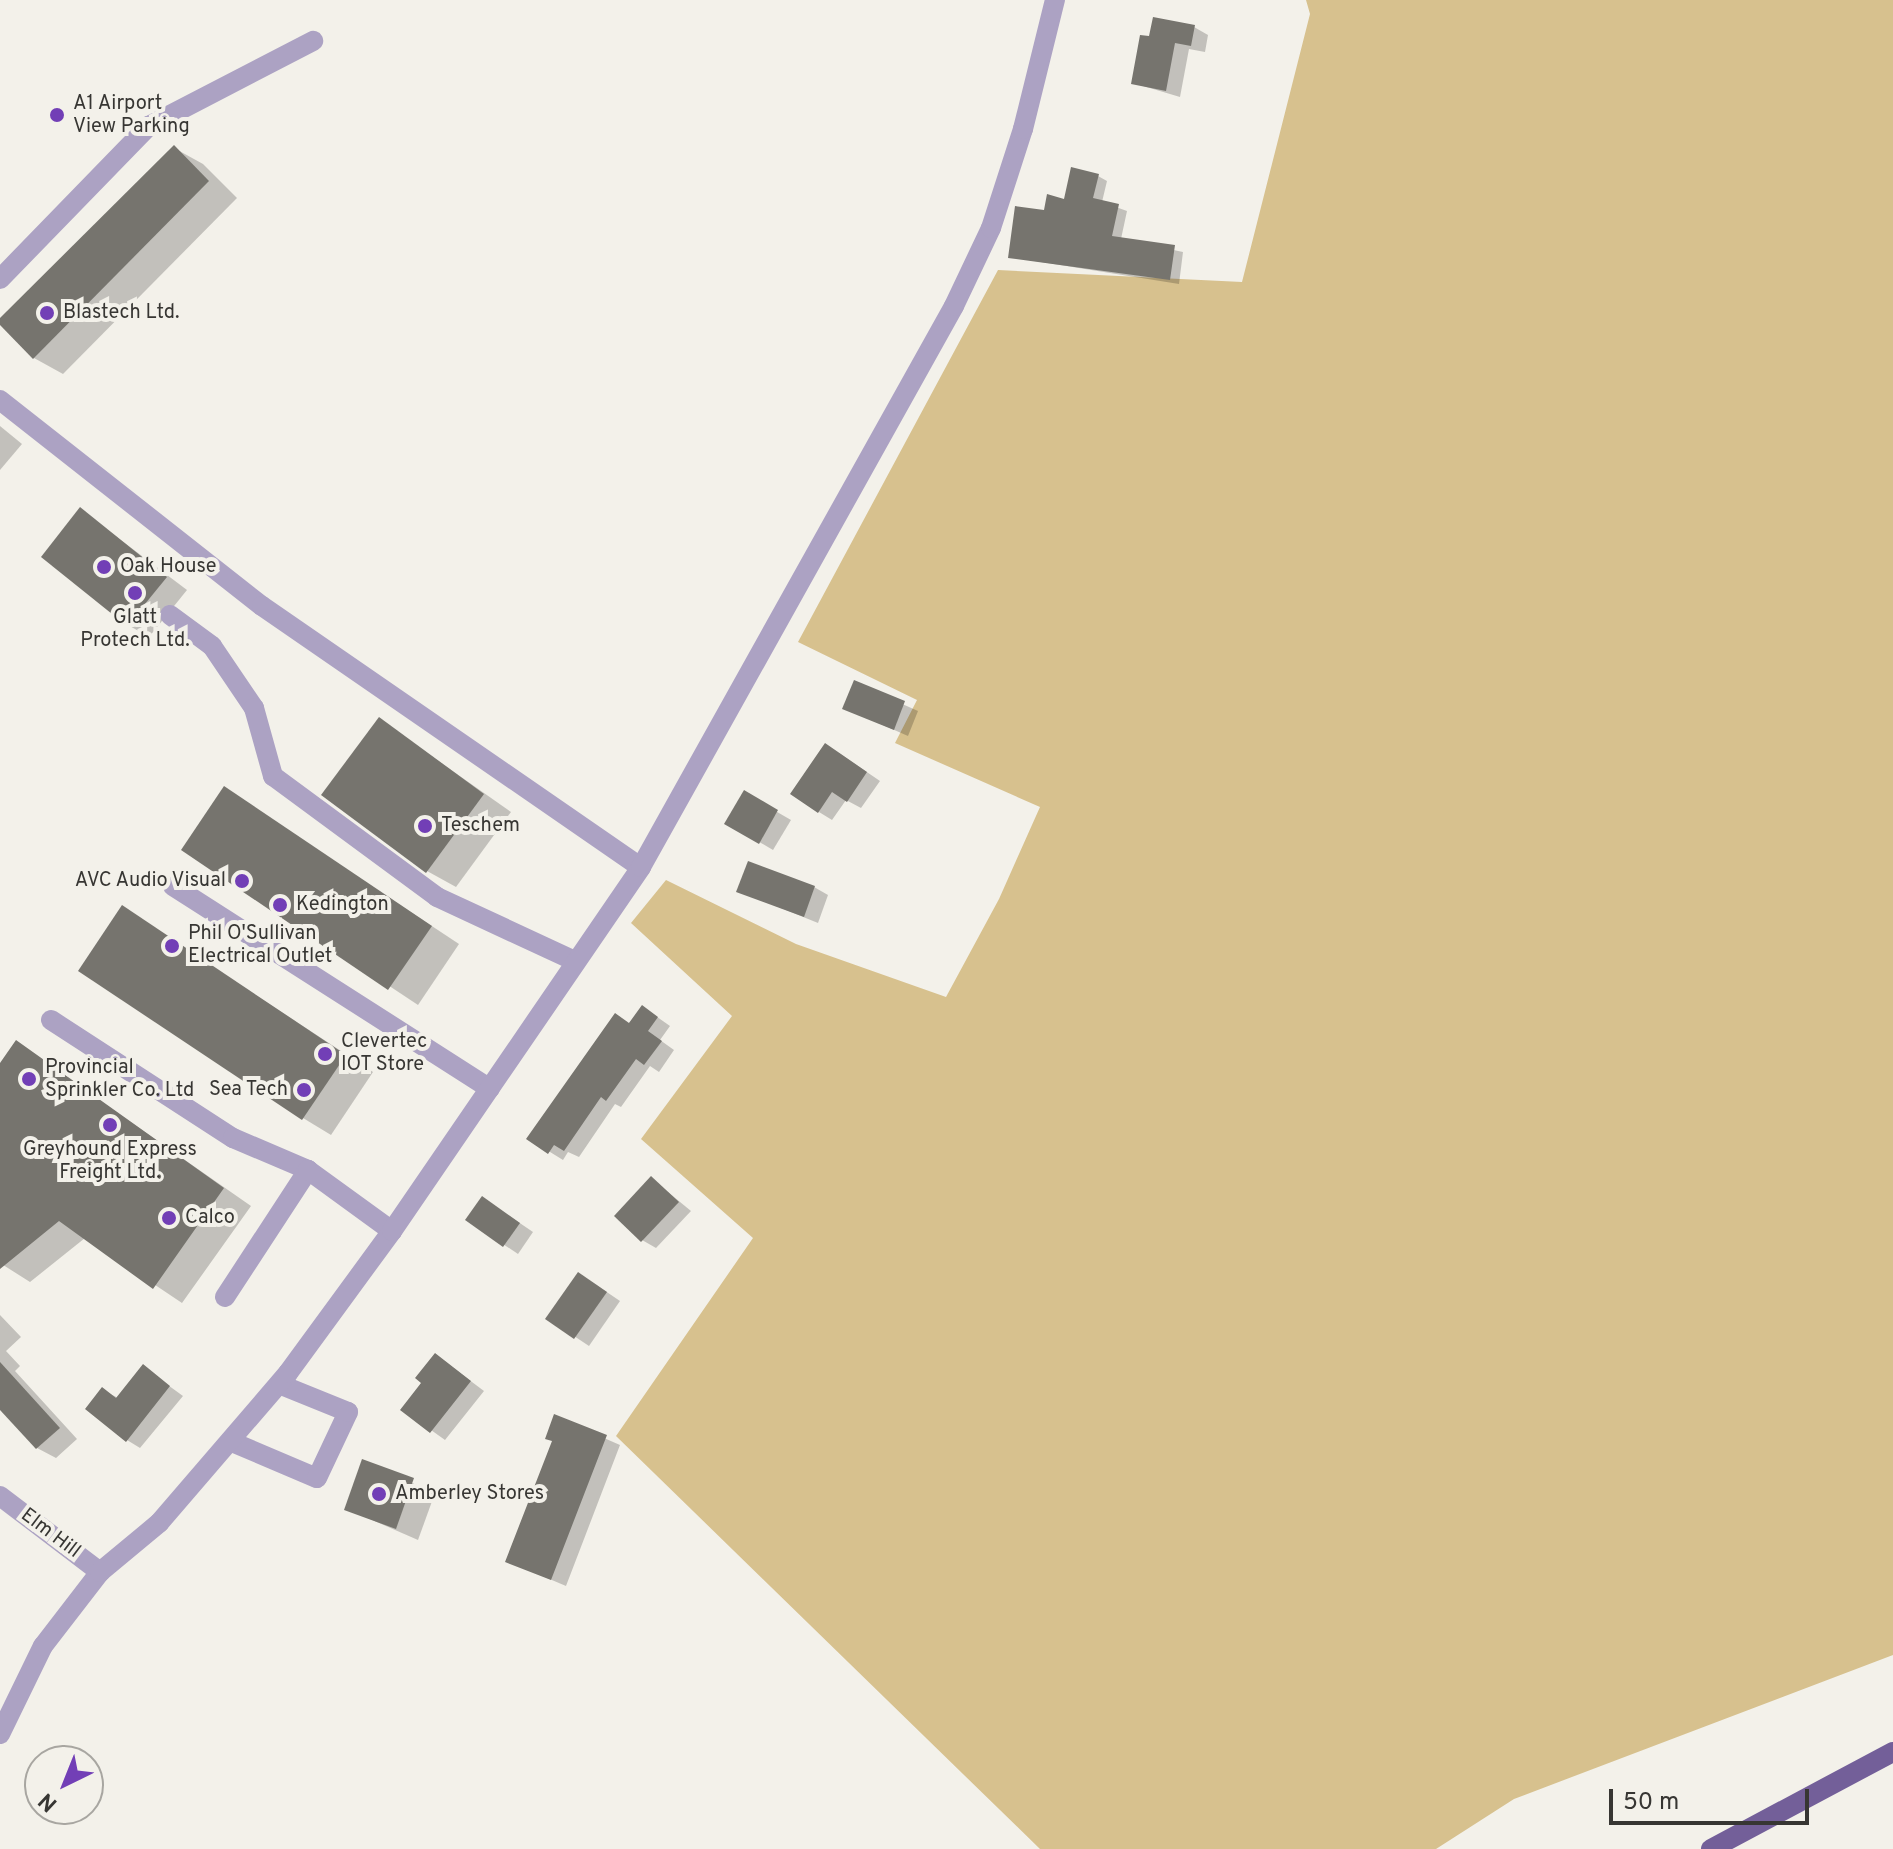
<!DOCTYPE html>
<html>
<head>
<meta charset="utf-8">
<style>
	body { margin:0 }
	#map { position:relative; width:1893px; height:1849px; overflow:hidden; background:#f3f1ea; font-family:Overpass,sans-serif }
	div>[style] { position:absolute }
	.green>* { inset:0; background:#d7c18e }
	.shadow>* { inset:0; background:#0003 }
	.building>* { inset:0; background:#76746e }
	.minor>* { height:20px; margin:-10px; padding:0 10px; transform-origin:10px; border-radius:10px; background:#aca2c3 }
	.major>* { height:20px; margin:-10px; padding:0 10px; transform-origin:10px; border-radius:10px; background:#735f99 }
	.dots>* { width:22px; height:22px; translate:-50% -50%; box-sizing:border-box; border:4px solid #f3f1ea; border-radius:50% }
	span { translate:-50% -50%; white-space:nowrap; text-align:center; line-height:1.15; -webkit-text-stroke:8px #f3f1ea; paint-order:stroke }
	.poi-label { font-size:20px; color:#373633 }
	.left { translate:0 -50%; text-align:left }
	.right { translate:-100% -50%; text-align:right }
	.street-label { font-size:20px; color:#373633 }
	.north { position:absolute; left:24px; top:1745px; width:80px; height:80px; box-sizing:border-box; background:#f3f1ea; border:2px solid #a8a6a1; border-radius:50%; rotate:223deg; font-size:22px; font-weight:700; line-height:32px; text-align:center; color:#373633 }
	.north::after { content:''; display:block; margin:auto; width:28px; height:36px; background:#723fb6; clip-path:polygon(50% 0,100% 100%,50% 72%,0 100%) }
	.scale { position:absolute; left:1609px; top:1789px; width:200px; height:36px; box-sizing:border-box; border:4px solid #373633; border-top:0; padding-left:10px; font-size:24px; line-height:28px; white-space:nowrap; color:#373633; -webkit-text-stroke:6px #f3f1ea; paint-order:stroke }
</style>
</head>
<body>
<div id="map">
	<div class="green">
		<div style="clip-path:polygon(1306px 0,1893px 0,1893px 1655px,1514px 1799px,1436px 1849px,1040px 1849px,616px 1436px,753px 1238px,641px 1139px,732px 1016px,631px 923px,666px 880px,796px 944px,946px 997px,999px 899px,1040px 807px,895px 743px,917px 700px,798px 642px,998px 270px,1242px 282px,1310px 14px)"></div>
	</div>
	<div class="shadow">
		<div style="clip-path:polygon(1194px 27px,1208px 35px,1205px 52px,1189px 49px,1180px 97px,1133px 83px,1151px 39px)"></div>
		<div style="clip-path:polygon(174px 148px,203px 164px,237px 198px,63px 374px,34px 358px,0 320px)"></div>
		<div style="clip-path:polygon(1098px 176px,1107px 181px,1102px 202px,1127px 211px,1121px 239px,1183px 252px,1179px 284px,1010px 257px,1045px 212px)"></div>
		<div style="clip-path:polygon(0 426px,22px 444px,0 470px)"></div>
		<div style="clip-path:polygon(81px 510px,187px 590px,149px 637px,128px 625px)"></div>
		<div style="clip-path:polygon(855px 683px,918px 711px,908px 736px,844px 708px)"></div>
		<div style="clip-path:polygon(380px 720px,511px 812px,456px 887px,427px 871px)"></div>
		<div style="clip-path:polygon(839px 753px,880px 781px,861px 808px,846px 800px,832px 820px,819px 812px)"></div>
		<div style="clip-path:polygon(225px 789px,459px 944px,418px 1005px,184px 850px)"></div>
		<div style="clip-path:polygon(744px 793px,791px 820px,773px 850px,727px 823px)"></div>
		<div style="clip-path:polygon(814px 887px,828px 895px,818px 923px,739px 891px)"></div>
		<div style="clip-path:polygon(123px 908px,373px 1072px,331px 1135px,303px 1118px)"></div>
		<div style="clip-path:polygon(643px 1007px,670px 1026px,660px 1040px,674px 1050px,659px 1072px,650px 1066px,621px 1107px,615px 1104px,579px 1157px,568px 1152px,563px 1160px,529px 1139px)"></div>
		<div style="clip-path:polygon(17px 1043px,251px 1206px,182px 1303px,85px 1238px,30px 1282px,0 1263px,0 1066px)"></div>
		<div style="clip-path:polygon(652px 1179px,691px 1211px,656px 1248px,642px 1240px)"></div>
		<div style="clip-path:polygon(496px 1207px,533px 1232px,518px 1254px,467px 1220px)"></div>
		<div style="clip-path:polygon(592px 1282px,620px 1301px,589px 1346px,547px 1318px)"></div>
		<div style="clip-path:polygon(0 1315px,21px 1337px,6px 1351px,20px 1366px,15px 1371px,77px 1439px,56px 1458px,37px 1448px,0 1408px)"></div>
		<div style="clip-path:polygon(436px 1355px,484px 1391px,445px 1440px,403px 1410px,424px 1383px)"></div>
		<div style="clip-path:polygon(143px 1367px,183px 1396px,140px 1448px,127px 1440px,103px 1390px,118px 1398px)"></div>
		<div style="clip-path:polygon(556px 1417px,620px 1445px,566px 1586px,507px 1561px,554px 1441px)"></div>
		<div style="clip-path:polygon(364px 1462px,435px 1493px,418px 1540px,347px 1509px)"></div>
	</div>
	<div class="building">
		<div style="clip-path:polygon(1153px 17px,1195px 25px,1191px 46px,1175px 43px,1166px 91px,1131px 84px,1140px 35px,1149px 36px)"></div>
		<div style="clip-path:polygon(174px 145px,209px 181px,33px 359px,0 325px,0 318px)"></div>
		<div style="clip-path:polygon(1071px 167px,1099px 174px,1093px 198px,1119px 204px,1112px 236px,1175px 245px,1170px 280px,1008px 258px,1015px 206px,1044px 210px,1047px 194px,1064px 199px)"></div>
		<div style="clip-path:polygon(80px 507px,167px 577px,127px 626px,41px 557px)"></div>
		<div style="clip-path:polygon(854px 680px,905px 701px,894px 730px,842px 709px)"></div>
		<div style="clip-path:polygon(379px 717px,484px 794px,426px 873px,321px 795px)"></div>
		<div style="clip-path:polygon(825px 743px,867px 772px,847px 802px,832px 792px,818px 813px,790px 794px)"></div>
		<div style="clip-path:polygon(224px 786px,432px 926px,388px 990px,181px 850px)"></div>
		<div style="clip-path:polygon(744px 790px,778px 810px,759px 844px,724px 824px)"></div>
		<div style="clip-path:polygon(748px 861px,815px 886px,804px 917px,736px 892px)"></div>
		<div style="clip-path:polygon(122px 905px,346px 1055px,302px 1120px,78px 971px)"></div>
		<div style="clip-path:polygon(642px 1005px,658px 1017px,648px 1031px,662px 1041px,644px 1065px,636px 1059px,606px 1101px,601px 1097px,564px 1151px,554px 1145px,548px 1154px,526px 1139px,615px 1013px,629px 1023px)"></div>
		<div style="clip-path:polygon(16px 1040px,224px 1188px,153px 1289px,59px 1221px,0 1269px,0 1063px)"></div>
		<div style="clip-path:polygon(651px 1176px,679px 1202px,641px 1242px,614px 1216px)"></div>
		<div style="clip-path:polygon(482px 1196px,520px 1223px,503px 1247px,465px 1220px)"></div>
		<div style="clip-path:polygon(578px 1272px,607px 1292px,574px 1339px,545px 1319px)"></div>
		<div style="clip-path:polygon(435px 1353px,471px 1381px,430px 1433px,400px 1410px,421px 1383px,415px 1378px)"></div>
		<div style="clip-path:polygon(0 1362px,60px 1428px,36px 1449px,0 1410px)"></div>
		<div style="clip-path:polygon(143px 1364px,170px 1386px,126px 1442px,85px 1409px,102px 1387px,116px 1398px)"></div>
		<div style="clip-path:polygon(554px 1414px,607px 1435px,551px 1580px,505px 1562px,552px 1441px,545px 1439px)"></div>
		<div style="clip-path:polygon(362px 1459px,414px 1478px,396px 1529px,344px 1510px)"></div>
	</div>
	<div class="minor">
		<div style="left:0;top:279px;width:214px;rotate:-45.8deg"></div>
		<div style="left:149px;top:126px;width:185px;rotate:-27.4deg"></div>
		<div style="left:0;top:400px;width:333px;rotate:38.2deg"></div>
		<div style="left:262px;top:606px;width:460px;rotate:34.6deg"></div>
		<div style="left:170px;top:615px;width:52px;rotate:36.4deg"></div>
		<div style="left:212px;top:646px;width:75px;rotate:55.9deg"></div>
		<div style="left:254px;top:708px;width:71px;rotate:74.4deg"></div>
		<div style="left:273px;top:776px;width:204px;rotate:36.4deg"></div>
		<div style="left:437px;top:897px;width:152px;rotate:24.9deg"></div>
		<div style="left:173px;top:886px;width:376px;rotate:32.6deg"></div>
		<div style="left:51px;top:1020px;width:217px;rotate:33deg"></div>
		<div style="left:233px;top:1138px;width:82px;rotate:23.1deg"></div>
		<div style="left:225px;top:1297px;width:152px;rotate:-56.8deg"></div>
		<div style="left:308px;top:1170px;width:104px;rotate:36deg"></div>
		<div style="left:232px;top:1442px;width:92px;rotate:23deg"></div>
		<div style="left:317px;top:1478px;width:73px;rotate:-64.8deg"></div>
		<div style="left:348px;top:1412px;width:74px;rotate:-157.9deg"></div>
		<div style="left:0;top:1496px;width:126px;rotate:37.2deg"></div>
		<div style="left:0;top:1734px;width:98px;rotate:-64deg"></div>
		<div style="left:43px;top:1646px;width:93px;rotate:-52.4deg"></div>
		<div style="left:100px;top:1572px;width:77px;rotate:-39.7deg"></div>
		<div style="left:159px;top:1523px;width:198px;rotate:-49.3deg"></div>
		<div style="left:288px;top:1373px;width:176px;rotate:-53.8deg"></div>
		<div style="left:392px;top:1231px;width:441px;rotate:-55.6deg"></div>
		<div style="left:641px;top:867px;width:642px;rotate:-60.84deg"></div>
		<div style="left:954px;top:306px;width:86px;rotate:-64.6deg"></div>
		<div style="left:991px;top:228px;width:104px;rotate:-72.1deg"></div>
		<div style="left:1023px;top:129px;width:133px;rotate:-76.1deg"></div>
	</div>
	<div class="major">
		<div style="left:1711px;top:1849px;width:206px;rotate:-28.1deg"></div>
	</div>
	<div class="dots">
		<div style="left:57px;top:115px;background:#723fb6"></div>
		<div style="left:47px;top:313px;background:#723fb6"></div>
		<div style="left:104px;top:567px;background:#723fb6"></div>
		<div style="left:135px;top:593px;background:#723fb6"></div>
		<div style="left:425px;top:826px;background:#723fb6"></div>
		<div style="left:242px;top:881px;background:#723fb6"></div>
		<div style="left:280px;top:905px;background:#723fb6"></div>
		<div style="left:172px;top:946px;background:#723fb6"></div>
		<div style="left:325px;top:1054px;background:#723fb6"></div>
		<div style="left:29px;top:1079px;background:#723fb6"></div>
		<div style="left:304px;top:1090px;background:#723fb6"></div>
		<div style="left:110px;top:1125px;background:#723fb6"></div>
		<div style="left:169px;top:1218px;background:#723fb6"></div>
		<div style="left:379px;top:1494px;background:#723fb6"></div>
	</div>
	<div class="poi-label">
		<span class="left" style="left:73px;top:116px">A1 Airport<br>View Parking</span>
		<span class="left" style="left:63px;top:313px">Blastech Ltd.</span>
		<span class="left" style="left:120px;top:567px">Oak House</span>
		<span style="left:135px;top:630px">Glatt<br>Protech Ltd.</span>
		<span class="left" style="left:441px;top:826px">Teschem</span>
		<span class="right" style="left:226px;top:881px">AVC Audio Visual</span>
		<span class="left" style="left:296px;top:905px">Kedington</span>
		<span class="left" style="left:188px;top:946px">Phil O'Sullivan<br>Electrical Outlet</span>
		<span class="left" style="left:341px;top:1054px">Clevertec<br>IOT Store</span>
		<span class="left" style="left:45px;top:1080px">Provincial<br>Sprinkler Co. Ltd</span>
		<span class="right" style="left:288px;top:1090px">Sea Tech</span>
		<span style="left:110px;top:1162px">Greyhound Express<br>Freight Ltd.</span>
		<span class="left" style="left:185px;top:1218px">Calco</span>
		<span class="left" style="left:395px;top:1494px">Amberley Stores</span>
	</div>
	<div class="street-label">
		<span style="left:50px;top:1534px;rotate:37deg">Elm Hill</span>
	</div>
	<div class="north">N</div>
	<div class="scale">50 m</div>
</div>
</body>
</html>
